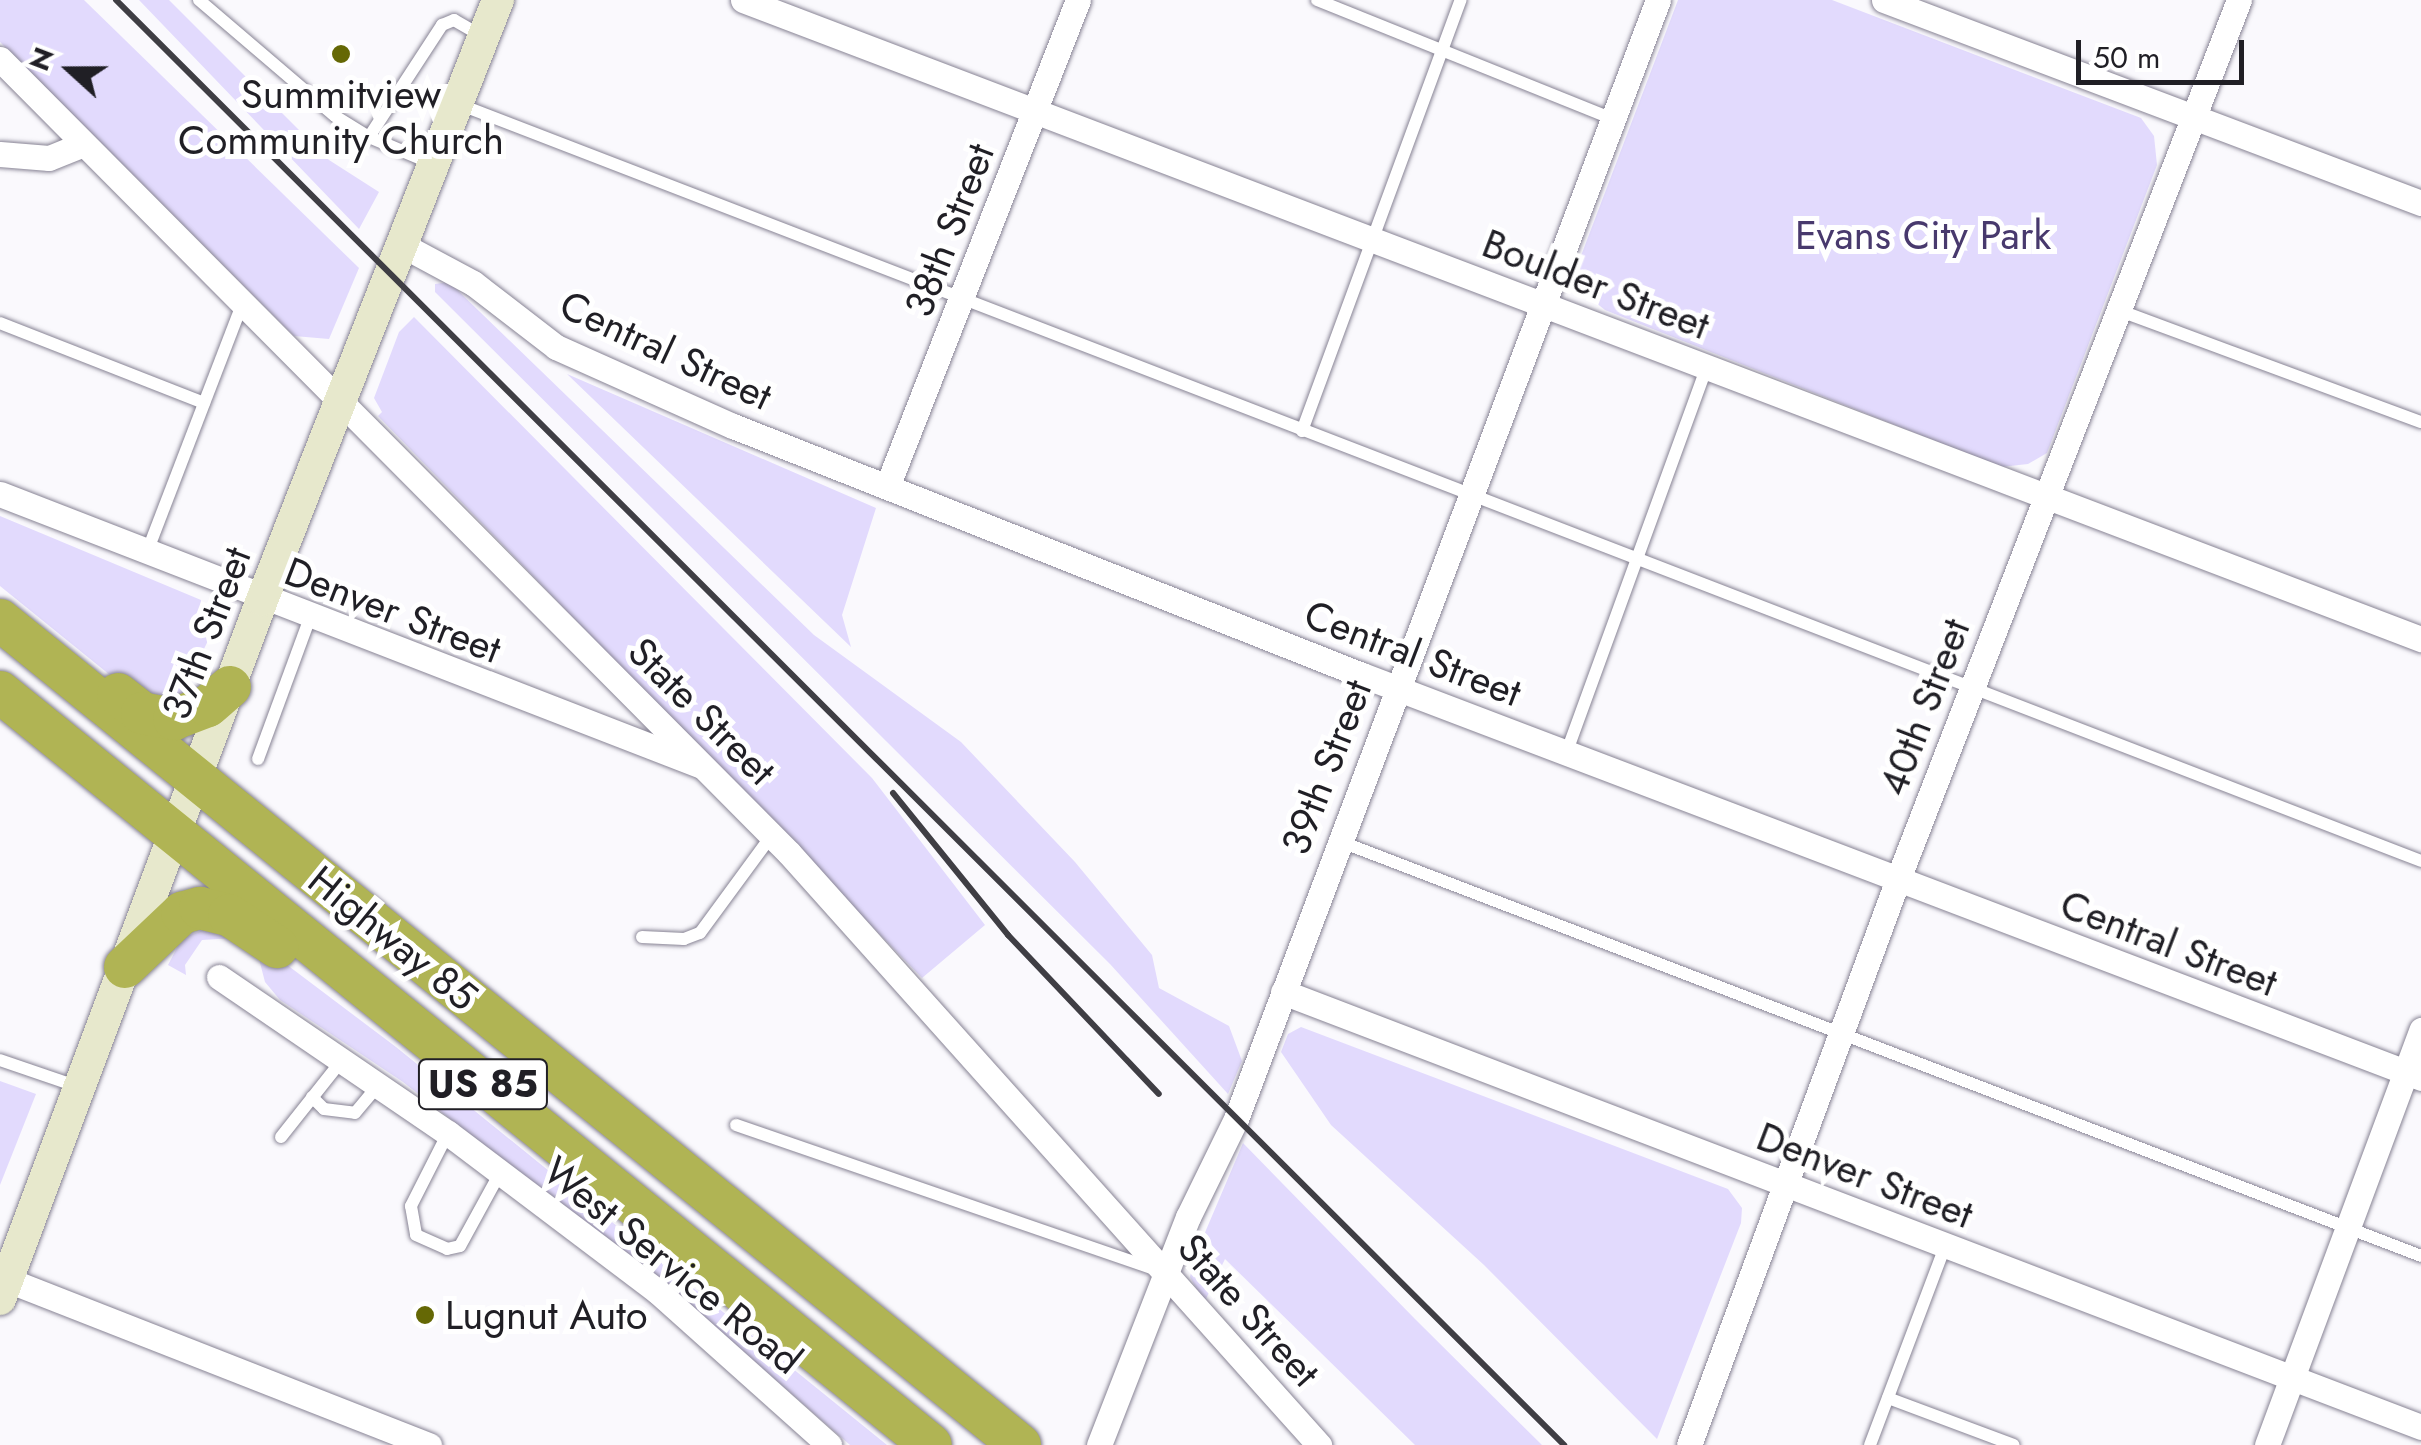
<!DOCTYPE html>
<html>
<head>
<meta charset="utf-8">
<style>
	body { margin:0 }
	#map { position:relative; width:2421px; height:1445px; overflow:hidden; background:#faf9fd; font-family:Jost,sans-serif }
	div>[style] { position:absolute }
	.green>* { inset:0; background:#e2dafd }
	.roads { filter:drop-shadow(0 0 2px #878394) drop-shadow(0 0 2px #878394) }
	.lane>* { height:12px; margin:-6px; padding:0 6px; transform-origin:6px; border-radius:6px; background:#fff }
	.street>* { height:25px; margin:-12.5px; padding:0 12.5px; transform-origin:12.5px; border-radius:12.5px; background:#fff }
	.secondary>* { height:32px; margin:-16px; padding:0 16px; transform-origin:16px; border-radius:16px; background:#e7e8cc }
	.highway>* { height:42px; margin:-21px; padding:0 21px; transform-origin:21px; border-radius:21px; background:#b0b454 }
	.rail>* { height:6px; margin:-3px; padding:0 3px; transform-origin:3px; border-radius:3px; background:#3f3e44 }
	.dots>* { width:28px; height:28px; translate:-50% -50%; box-sizing:border-box; border:5px solid #fff; border-radius:50% }
	span { translate:-50% -50%; white-space:nowrap; text-align:center; line-height:1.15; -webkit-text-stroke:10px #fff; paint-order:stroke }
	.shield-label span { padding:2px 8px; background:#fff; border:2px solid; border-radius:8px; -webkit-text-stroke-width:0 }
	.shield-label { font-size:38px; color:#201f25; font-weight:700 }
	.poi-label { font-size:40px; color:#201f25 }
	.left { translate:0 -50%; text-align:left }
	.street-label { font-size:40px; color:#201f25 }
	.park-label { font-size:40px; color:#48396d }
	.north { position:absolute; left:20px; top:20px; width:100px; height:100px; -webkit-text-stroke:8px #fff; paint-order:stroke; rotate:291deg; font-size:28px; font-weight:700; line-height:40px; text-align:center; color:#201f25 }
	.north::after { content:''; display:block; margin:auto; width:35px; height:45px; background:#201f25; clip-path:polygon(50% 0,100% 100%,50% 72%,0 100%) }
	.scale { position:absolute; left:2076px; top:40px; width:168px; height:45px; box-sizing:border-box; border:5px solid #201f25; border-top:0; padding-left:12px; font-size:30px; line-height:35px; white-space:nowrap; color:#201f25; -webkit-text-stroke:8px #fff; paint-order:stroke }
</style>
</head>
<body>
<div id="map">
	<div class="green">
		<div style="clip-path:polygon(0 0,84px 0,359px 268px,329px 339px,294px 336px,0 42px)"></div>
		<div style="clip-path:polygon(139px 0,169px 0,329px 160px,379px 192px,359px 229px)"></div>
		<div style="clip-path:polygon(1678px 0,1832px 0,2141px 118px,2154px 136px,2157px 165px,2047px 453px,2028px 464px,2001px 467px,1605px 310px,1580px 290px,1579px 261px)"></div>
		<div style="clip-path:polygon(449px 282px,814px 635px,961px 742px,1075px 862px,1152px 955px,1159px 988px,1229px 1026px,1242px 1061px,1228px 1094px,1110px 964px,435px 292px,435px 284px)"></div>
		<div style="clip-path:polygon(414px 317px,872px 778px,985px 925px,922px 978px,378px 416px,382px 412px,374px 398px,399px 332px)"></div>
		<div style="clip-path:polygon(567px 374px,876px 508px,842px 615px,851px 647px)"></div>
		<div style="clip-path:polygon(0 516px,201px 600px,200px 610px,215px 616px,214px 628px,183px 693px,142px 701px,0 586px)"></div>
		<div style="clip-path:polygon(206px 929px,262px 946px,396px 1047px,887px 1445px,850px 1445px,705px 1318px,403px 1082px,280px 1000px,265px 982px,259px 959px,235px 938px,202px 940px,185px 965px,186px 975px,168px 965px,182px 938px)"></div>
		<div style="clip-path:polygon(1301px 1027px,1728px 1189px,1742px 1208px,1741px 1223px,1657px 1439px,1484px 1265px,1331px 1125px,1281px 1052px,1288px 1034px)"></div>
		<div style="clip-path:polygon(0 1081px,36px 1094px,0 1185px)"></div>
		<div style="clip-path:polygon(1243px 1143px,1415px 1319px,1542px 1445px,1415px 1445px,1225px 1259px,1204px 1303px,1190px 1277px,1195px 1256px)"></div>
	</div>
	<div class="roads">
		<div class="lane">
			<div style="left:199px;top:0;width:179px;rotate:40.5deg"></div>
			<div style="left:335px;top:116px;width:40px;rotate:32deg"></div>
			<div style="left:1317px;top:0;width:319px;rotate:21.9deg"></div>
			<div style="left:461px;top:105px;width:2101px;rotate:21.09deg"></div>
			<div style="left:433px;top:164px;width:69px;rotate:-157.1deg"></div>
			<div style="left:369px;top:137px;width:134px;rotate:-56.9deg"></div>
			<div style="left:442px;top:25px;width:13px;rotate:-23deg"></div>
			<div style="left:454px;top:20px;width:34px;rotate:30deg"></div>
			<div style="left:2118px;top:310px;width:323px;rotate:20.3deg"></div>
			<div style="left:0;top:323px;width:219px;rotate:21.4deg"></div>
			<div style="left:1302px;top:431px;width:459px;rotate:-69.8deg"></div>
			<div style="left:147px;top:552px;width:266px;rotate:-69deg"></div>
			<div style="left:1567px;top:751px;width:409px;rotate:-70deg"></div>
			<div style="left:258px;top:759px;width:150px;rotate:-69.8deg"></div>
			<div style="left:1339px;top:841px;width:1159px;rotate:20.98deg"></div>
			<div style="left:642px;top:937px;width:42px;rotate:2.7deg"></div>
			<div style="left:684px;top:939px;width:17px;rotate:-21deg"></div>
			<div style="left:700px;top:933px;width:122px;rotate:-53.7deg"></div>
			<div style="left:0;top:1060px;width:80px;rotate:18.9deg"></div>
			<div style="left:312px;top:1097px;width:17px;rotate:45deg"></div>
			<div style="left:324px;top:1109px;width:31px;rotate:7deg"></div>
			<div style="left:355px;top:1113px;width:35px;rotate:-50deg"></div>
			<div style="left:736px;top:1125px;width:442px;rotate:19deg"></div>
			<div style="left:448px;top:1133px;width:82px;rotate:116.9deg"></div>
			<div style="left:411px;top:1206px;width:29px;rotate:80deg"></div>
			<div style="left:416px;top:1235px;width:34px;rotate:24deg"></div>
			<div style="left:447px;top:1249px;width:13px;rotate:-13deg"></div>
			<div style="left:460px;top:1246px;width:83px;rotate:-61.3deg"></div>
			<div style="left:281px;top:1137px;width:98px;rotate:-51.6deg"></div>
			<div style="left:1888px;top:1398px;width:134px;rotate:20.5deg"></div>
			<div style="left:1870px;top:1445px;width:213px;rotate:-69.3deg"></div>
		</div>
		<div class="street">
			<div style="left:743px;top:0;width:1796px;rotate:20.85deg"></div>
			<div style="left:1884px;top:0;width:574px;rotate:20.71deg"></div>
			<div style="left:0;top:59px;width:1119px;rotate:45.18deg"></div>
			<div style="left:789px;top:853px;width:795px;rotate:48.16deg"></div>
			<div style="left:0;top:154px;width:49px;rotate:4.7deg"></div>
			<div style="left:49px;top:158px;width:37px;rotate:-22deg"></div>
			<div style="left:404px;top:246px;width:78px;rotate:28.2deg"></div>
			<div style="left:473px;top:283px;width:105px;rotate:37.6deg"></div>
			<div style="left:556px;top:347px;width:194px;rotate:24.1deg"></div>
			<div style="left:733px;top:426px;width:676px;rotate:21.6deg"></div>
			<div style="left:1362px;top:675px;width:1133px;rotate:20.83deg"></div>
			<div style="left:887px;top:487px;width:523px;rotate:-68.59deg"></div>
			<div style="left:0;top:494px;width:750px;rotate:21.19deg"></div>
			<div style="left:219px;top:977px;width:277px;rotate:34.3deg"></div>
			<div style="left:448px;top:1133px;width:262px;rotate:37.1deg"></div>
			<div style="left:657px;top:1291px;width:231px;rotate:41.8deg"></div>
			<div style="left:1283px;top:992px;width:1218px;rotate:20.92deg"></div>
			<div style="left:0;top:1277px;width:461px;rotate:21.4deg"></div>
			<div style="left:1099px;top:1445px;width:245px;rotate:-68.7deg"></div>
			<div style="left:1188px;top:1217px;width:109px;rotate:-63.9deg"></div>
			<div style="left:1236px;top:1119px;width:1196px;rotate:-69.34deg"></div>
			<div style="left:1689px;top:1445px;width:603px;rotate:-69.73deg"></div>
			<div style="left:1898px;top:879px;width:943px;rotate:-68.8deg"></div>
			<div style="left:2267px;top:1445px;width:443px;rotate:-69.6deg"></div>
		</div>
		<div class="secondary">
			<div style="left:0;top:1299px;width:746px;rotate:-69.45deg"></div>
			<div style="left:262px;top:600px;width:645px;rotate:-68.53deg"></div>
		</div>
		<div class="highway">
			<div style="left:0;top:620px;width:1312px;rotate:38.97deg"></div>
			<div style="left:0;top:692px;width:1197px;rotate:38.97deg"></div>
			<div style="left:118px;top:694px;width:31px;rotate:38deg"></div>
			<div style="left:142px;top:713px;width:33px;rotate:11deg"></div>
			<div style="left:174px;top:719px;width:36px;rotate:-21deg"></div>
			<div style="left:208px;top:706px;width:29px;rotate:-41deg"></div>
			<div style="left:125px;top:967px;width:79px;rotate:-43.5deg"></div>
			<div style="left:182px;top:913px;width:19px;rotate:-16deg"></div>
			<div style="left:200px;top:908px;width:30px;rotate:14deg"></div>
			<div style="left:229px;top:915px;width:58px;rotate:33.7deg"></div>
		</div>
	</div>
	<div class="rail">
		<div style="left:116px;top:0;width:2046px;rotate:44.94deg"></div>
		<div style="left:893px;top:793px;width:183px;rotate:51deg"></div>
		<div style="left:1008px;top:935px;width:219px;rotate:46.5deg"></div>
	</div>
	<div class="dots">
		<div style="left:341px;top:54px;background:#656805"></div>
		<div style="left:425px;top:1315px;background:#656805"></div>
	</div>
	<div class="shield-label">
		<span style="left:483px;top:1084px">US 85</span>
	</div>
	<div class="poi-label">
		<span style="left:341px;top:117px">Summitview<br>Community Church</span>
		<span class="left" style="left:445px;top:1315px">Lugnut Auto</span>
	</div>
	<div class="street-label">
		<span style="left:949px;top:230px;rotate:-69deg">38th Street</span>
		<span style="left:1596px;top:284px;rotate:21deg">Boulder Street</span>
		<span style="left:666px;top:350px;rotate:25deg">Central Street</span>
		<span style="left:393px;top:610px;rotate:21deg">Denver Street</span>
		<span style="left:206px;top:633px;rotate:-69deg">37th Street</span>
		<span style="left:1413px;top:653px;rotate:21deg">Central Street</span>
		<span style="left:1924px;top:707px;rotate:-69deg">40th Street</span>
		<span style="left:702px;top:711px;rotate:45deg">State Street</span>
		<span style="left:1326px;top:767px;rotate:-69deg">39th Street</span>
		<span style="left:393px;top:938px;rotate:39deg">Highway 85</span>
		<span style="left:2169px;top:943px;rotate:21deg">Central Street</span>
		<span style="left:1865px;top:1175px;rotate:21deg">Denver Street</span>
		<span style="left:673px;top:1265px;rotate:39deg">West Service Road</span>
		<span style="left:1249px;top:1310px;rotate:48deg">State Street</span>
	</div>
	<div class="park-label">
		<span style="left:1923px;top:235px">Evans City Park</span>
	</div>
	<div class="north">N</div>
	<div class="scale">50 m</div>
</div>
</body>
</html>
